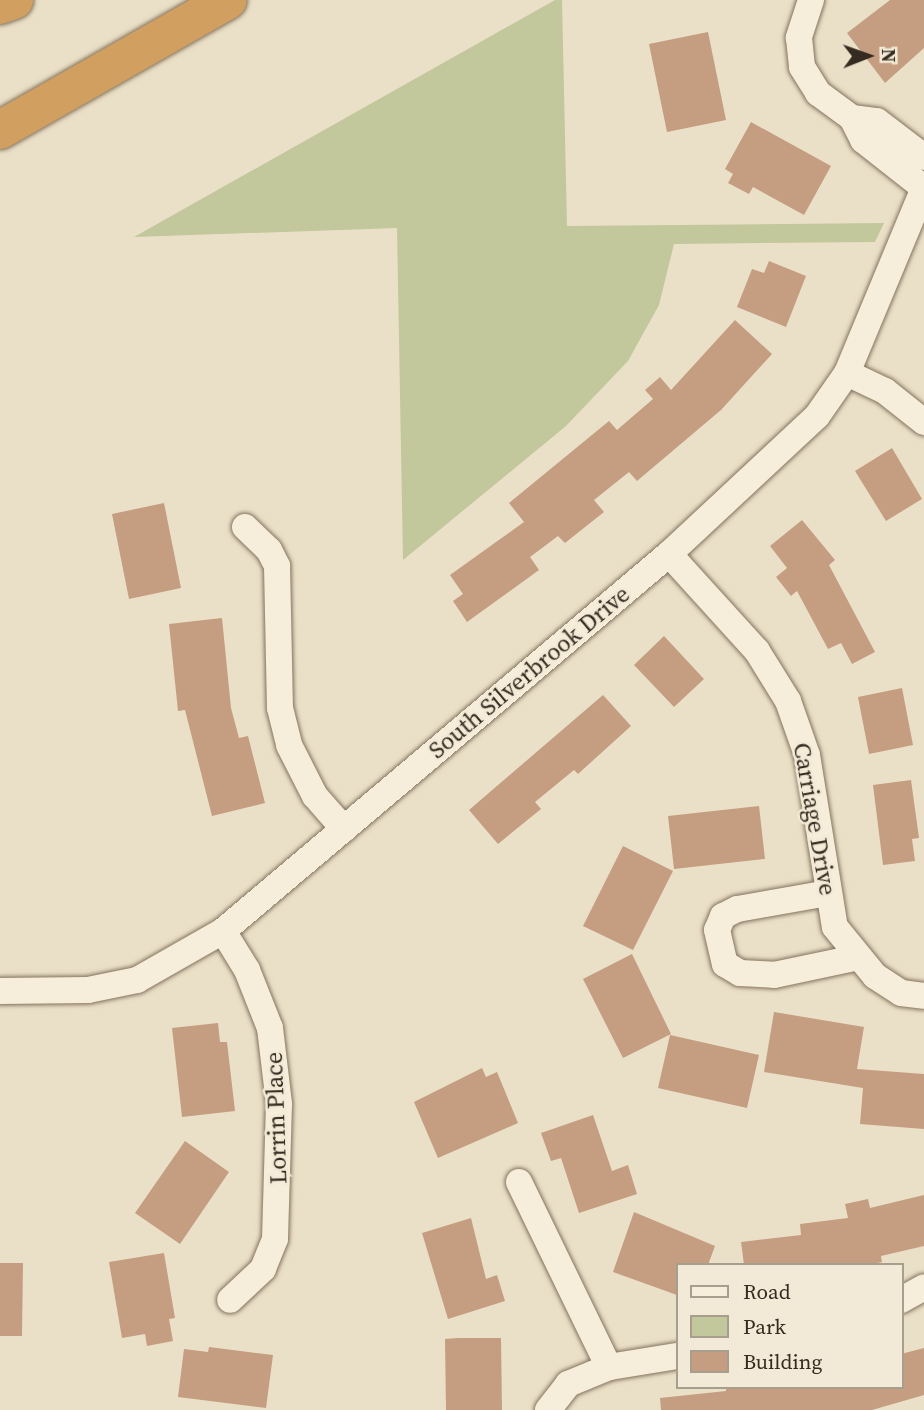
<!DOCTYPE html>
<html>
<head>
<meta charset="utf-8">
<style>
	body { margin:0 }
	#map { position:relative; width:924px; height:1410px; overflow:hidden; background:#eae0c7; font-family:"Source Serif 4",serif }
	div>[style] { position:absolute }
	.green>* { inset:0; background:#c2c79c }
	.building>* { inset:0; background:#c59d81 }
	.roads { filter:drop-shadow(0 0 2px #84735e) drop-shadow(0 0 2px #84735e) }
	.street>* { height:26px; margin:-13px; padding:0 13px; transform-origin:13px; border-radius:13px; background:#f6edda }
	.highway>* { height:38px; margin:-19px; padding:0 19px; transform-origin:19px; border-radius:19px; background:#d1a061 }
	span { translate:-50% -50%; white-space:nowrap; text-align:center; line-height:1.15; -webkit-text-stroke:5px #f2ead6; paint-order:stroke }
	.street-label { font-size:24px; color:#362b20 }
	.legend { position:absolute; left:676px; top:1263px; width:228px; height:126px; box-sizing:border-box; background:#f2ead6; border:2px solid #a79e8d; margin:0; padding:9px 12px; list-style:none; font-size:21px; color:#362b20 }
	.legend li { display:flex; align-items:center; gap:14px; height:35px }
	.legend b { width:35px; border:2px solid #a79e8d }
	.north { position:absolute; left:833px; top:21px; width:70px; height:70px; -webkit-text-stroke:5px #f2ead6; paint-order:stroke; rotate:89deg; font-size:19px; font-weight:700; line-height:28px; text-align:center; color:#362b20 }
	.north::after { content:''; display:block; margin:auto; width:24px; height:32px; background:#362b20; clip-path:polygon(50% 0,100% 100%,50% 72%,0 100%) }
</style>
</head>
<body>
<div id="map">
	<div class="green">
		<div style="clip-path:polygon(555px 0,562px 0,567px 226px,884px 223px,875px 242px,674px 244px,659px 305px,628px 361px,566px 426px,403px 560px,397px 228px,134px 237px)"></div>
	</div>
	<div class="building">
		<div style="clip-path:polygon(890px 0,924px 0,924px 48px,885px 83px,847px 33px)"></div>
		<div style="clip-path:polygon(708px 32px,726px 120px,667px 132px,649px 44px)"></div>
		<div style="clip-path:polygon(751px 122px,831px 166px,804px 215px,753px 187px,749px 194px,728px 183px,733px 174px,725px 169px)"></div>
		<div style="clip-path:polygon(769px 261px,806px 276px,786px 327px,737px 307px,752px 269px,764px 273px)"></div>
		<div style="clip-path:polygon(735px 320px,772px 354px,721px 410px,637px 481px,629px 472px,594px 500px,604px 512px,565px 543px,558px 536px,530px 557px,539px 570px,467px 622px,453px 601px,463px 594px,450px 575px,524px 522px,509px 503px,609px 421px,617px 430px,653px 399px,645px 390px,660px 377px,671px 390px)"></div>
		<div style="clip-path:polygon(892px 448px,922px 499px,886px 521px,855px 471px)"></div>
		<div style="clip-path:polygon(164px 503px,181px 588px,129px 599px,112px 514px)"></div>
		<div style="clip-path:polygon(802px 520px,835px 560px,829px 565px,875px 652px,852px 664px,841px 643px,828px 649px,797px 591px,791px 596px,776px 577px,787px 568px,770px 546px)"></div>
		<div style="clip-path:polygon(222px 618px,231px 708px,239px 738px,248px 736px,265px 803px,212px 816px,185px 710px,178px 711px,169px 624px)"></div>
		<div style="clip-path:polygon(664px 636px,704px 679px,674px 707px,634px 665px)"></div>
		<div style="clip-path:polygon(902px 688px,913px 745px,869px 754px,858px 697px)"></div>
		<div style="clip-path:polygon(603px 695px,631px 726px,578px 774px,574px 770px,535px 802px,541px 809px,498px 844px,469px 810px)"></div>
		<div style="clip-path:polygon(911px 780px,919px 838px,912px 839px,915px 861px,883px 865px,873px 785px)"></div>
		<div style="clip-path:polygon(759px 806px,765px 859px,674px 869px,668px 816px)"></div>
		<div style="clip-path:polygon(623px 846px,673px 871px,633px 950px,583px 926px)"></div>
		<div style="clip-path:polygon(632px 954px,671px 1034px,623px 1058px,583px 979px)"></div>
		<div style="clip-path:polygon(774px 1012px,864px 1027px,857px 1069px,924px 1074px,924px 1129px,860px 1124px,863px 1088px,764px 1072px)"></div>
		<div style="clip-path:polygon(218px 1023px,220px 1042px,227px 1042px,235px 1111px,182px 1117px,172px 1028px)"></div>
		<div style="clip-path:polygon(670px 1035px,759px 1055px,747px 1108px,658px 1088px)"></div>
		<div style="clip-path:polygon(482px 1068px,486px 1077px,497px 1072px,518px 1123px,438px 1158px,414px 1102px)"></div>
		<div style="clip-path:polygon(593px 1115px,612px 1171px,628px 1165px,637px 1194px,579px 1213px,561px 1158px,551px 1161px,541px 1133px)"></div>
		<div style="clip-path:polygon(185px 1141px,229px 1172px,180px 1244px,135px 1213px)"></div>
		<div style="clip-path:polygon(924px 1195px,924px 1246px,881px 1256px,882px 1262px,868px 1265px,744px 1265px,741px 1242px,801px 1235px,800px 1224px,848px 1218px,845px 1204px,868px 1199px,870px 1208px)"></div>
		<div style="clip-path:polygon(634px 1212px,715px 1246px,708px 1265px,677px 1265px,677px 1295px,613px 1272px)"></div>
		<div style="clip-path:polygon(471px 1218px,486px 1279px,497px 1275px,505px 1301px,448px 1319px,422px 1233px)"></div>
		<div style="clip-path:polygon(164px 1253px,175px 1318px,169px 1319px,173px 1341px,147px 1346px,145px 1334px,122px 1338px,109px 1262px)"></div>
		<div style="clip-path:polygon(0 1263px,23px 1263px,22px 1336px,0 1336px)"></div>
		<div style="clip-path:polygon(458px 1338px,501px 1338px,502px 1410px,446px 1410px,445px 1339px)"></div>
		<div style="clip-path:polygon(209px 1347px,273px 1355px,266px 1408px,178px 1397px,184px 1349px,208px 1352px)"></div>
		<div style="clip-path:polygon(924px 1348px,924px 1395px,872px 1410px,661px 1410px,660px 1398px,726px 1391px,726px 1387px,901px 1387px,901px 1354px)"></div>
	</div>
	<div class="roads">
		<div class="street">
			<div style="left:811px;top:0;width:40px;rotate:108deg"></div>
			<div style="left:799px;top:38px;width:29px;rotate:84deg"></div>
			<div style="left:802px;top:67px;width:31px;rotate:58deg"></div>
			<div style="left:818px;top:93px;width:42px;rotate:36.3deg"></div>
			<div style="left:852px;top:118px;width:25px;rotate:7deg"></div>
			<div style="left:877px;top:121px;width:59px;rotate:37.5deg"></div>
			<div style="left:852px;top:118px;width:25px;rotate:63deg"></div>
			<div style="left:863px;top:140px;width:78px;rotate:38.2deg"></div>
			<div style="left:847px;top:373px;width:42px;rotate:25.3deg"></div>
			<div style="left:885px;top:391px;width:50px;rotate:38.5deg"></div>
			<div style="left:245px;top:527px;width:33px;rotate:44deg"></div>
			<div style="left:269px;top:550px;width:18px;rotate:63deg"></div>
			<div style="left:277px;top:566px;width:142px;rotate:88.8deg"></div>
			<div style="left:280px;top:708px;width:38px;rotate:76deg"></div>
			<div style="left:289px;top:745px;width:57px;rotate:63deg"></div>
			<div style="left:315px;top:796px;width:44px;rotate:48.7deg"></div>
			<div style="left:669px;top:554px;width:131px;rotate:47.8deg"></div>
			<div style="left:757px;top:651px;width:59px;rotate:58.2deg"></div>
			<div style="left:788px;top:701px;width:57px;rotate:70.6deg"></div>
			<div style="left:807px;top:755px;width:174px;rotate:80.8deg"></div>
			<div style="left:835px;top:927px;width:63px;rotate:50.8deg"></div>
			<div style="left:875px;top:976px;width:31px;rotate:33deg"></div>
			<div style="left:901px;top:993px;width:23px;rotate:7deg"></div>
			<div style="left:828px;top:893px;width:92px;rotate:170deg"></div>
			<div style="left:737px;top:909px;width:16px;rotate:153deg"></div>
			<div style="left:723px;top:916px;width:15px;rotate:113deg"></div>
			<div style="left:717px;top:930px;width:35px;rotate:77deg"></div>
			<div style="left:725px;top:964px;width:17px;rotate:31deg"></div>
			<div style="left:740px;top:973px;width:34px;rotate:3deg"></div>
			<div style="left:774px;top:975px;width:83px;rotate:-11.9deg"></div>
			<div style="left:223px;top:931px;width:46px;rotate:58.4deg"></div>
			<div style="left:247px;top:970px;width:62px;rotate:68.4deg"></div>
			<div style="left:270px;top:1028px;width:77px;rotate:83.2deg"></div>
			<div style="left:279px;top:1104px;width:135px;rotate:91.7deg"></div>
			<div style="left:275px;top:1239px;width:32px;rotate:112deg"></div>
			<div style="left:263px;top:1269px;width:45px;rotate:136.8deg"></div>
			<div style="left:0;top:991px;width:88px;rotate:-0.7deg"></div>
			<div style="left:88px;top:990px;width:50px;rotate:-11.5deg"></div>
			<div style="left:137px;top:980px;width:99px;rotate:-29.7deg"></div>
			<div style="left:223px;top:931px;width:584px;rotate:-40.21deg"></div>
			<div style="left:669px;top:554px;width:202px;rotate:-43deg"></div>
			<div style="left:817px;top:416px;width:52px;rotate:-55.1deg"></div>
			<div style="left:847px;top:373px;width:200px;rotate:-67.4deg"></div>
			<div style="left:519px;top:1182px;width:206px;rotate:64.1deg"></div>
			<div style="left:901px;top:1300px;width:26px;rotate:-29deg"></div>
			<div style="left:548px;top:1410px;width:33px;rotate:-52deg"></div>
			<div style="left:568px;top:1384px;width:44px;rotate:-22.5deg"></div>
			<div style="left:609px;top:1367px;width:69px;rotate:-9.2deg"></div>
		</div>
		<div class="highway">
			<div style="left:0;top:5px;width:15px;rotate:-20deg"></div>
			<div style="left:0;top:130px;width:262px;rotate:-29.7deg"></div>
		</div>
	</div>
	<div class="street-label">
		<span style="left:529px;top:672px;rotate:-40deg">South Silverbrook Drive</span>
		<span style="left:815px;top:819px;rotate:80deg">Carriage Drive</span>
		<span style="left:276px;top:1118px;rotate:-92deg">Lorrin Place</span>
	</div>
	<ul class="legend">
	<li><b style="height:9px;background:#f6edda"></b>Road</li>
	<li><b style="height:19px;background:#c2c79c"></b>Park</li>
	<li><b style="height:19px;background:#c59d81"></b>Building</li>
	</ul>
	<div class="north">N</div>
</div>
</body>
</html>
